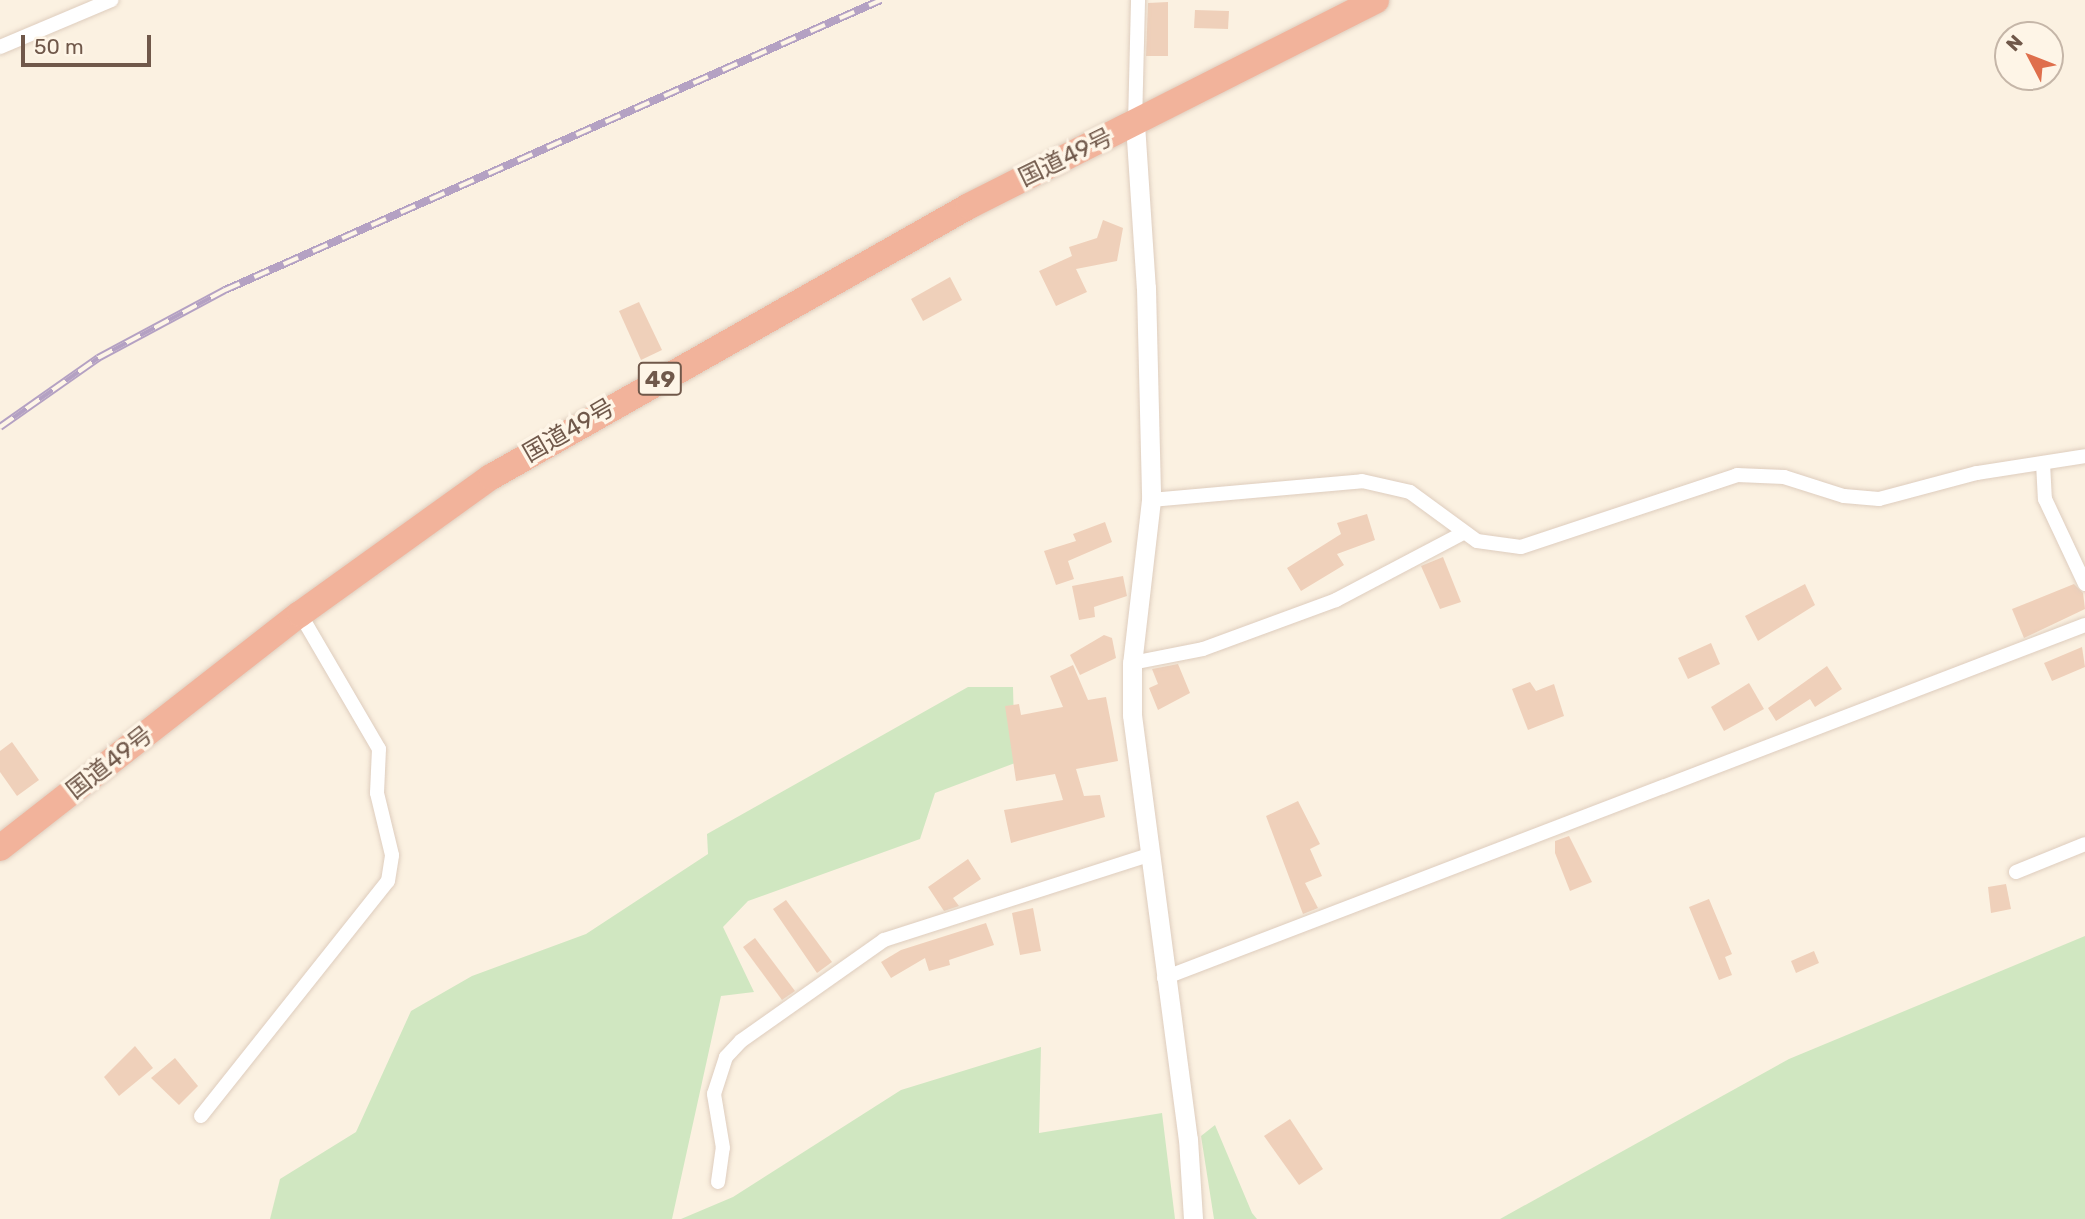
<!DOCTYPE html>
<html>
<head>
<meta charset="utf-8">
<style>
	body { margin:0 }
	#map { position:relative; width:2085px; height:1219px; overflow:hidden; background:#fbf1e1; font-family:Rubik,"Noto Sans JP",sans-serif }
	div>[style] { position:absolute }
	.green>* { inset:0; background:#d0e7c1 }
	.building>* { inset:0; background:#efd0ba }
	.roads { filter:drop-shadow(0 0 2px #decdbe) drop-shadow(0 0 2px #decdbe) }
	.street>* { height:14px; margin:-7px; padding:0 7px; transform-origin:7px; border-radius:7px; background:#fff }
	.secondary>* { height:19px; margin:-9.5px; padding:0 9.5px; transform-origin:9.5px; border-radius:9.5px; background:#fff }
	.highway>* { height:26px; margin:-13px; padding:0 13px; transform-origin:13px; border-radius:13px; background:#f2b39b }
	.rail>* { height:8px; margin-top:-4px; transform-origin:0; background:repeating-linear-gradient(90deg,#fef5e7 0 16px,#b4a1c3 0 32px); box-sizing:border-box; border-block:2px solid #b4a1c3 }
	span { translate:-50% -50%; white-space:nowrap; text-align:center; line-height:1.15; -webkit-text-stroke:7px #fef5e7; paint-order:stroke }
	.shield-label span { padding:2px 5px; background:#fef5e7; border:2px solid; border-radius:5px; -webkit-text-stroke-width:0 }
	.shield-label { font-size:23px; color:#70584a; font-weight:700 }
	.street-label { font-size:24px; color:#70584a }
	.north { position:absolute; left:1994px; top:21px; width:70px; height:70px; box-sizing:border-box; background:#fef5e7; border:2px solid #c5b6a8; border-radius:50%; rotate:312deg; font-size:19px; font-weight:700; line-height:28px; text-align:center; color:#70584a }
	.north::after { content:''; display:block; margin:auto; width:24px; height:32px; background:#df6f4c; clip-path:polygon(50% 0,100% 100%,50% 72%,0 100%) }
	.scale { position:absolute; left:21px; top:35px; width:130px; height:32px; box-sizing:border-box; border:4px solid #70584a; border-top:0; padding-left:9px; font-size:21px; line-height:24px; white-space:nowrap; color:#70584a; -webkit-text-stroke:5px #fef5e7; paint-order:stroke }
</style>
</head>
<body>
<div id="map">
	<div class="green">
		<div style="clip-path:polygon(968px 687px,1013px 687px,1015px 763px,935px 793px,920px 839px,748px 901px,723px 927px,754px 992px,721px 996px,672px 1219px,270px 1219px,280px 1179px,356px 1132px,411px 1011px,472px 976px,586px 934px,708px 854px,707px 834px)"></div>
		<div style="clip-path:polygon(2085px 936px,2085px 1219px,1500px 1219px,1789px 1059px)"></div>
		<div style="clip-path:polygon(1041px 1047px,1039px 1133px,1162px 1113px,1175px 1219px,681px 1219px,733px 1197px,901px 1090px)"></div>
		<div style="clip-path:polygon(1215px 1125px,1252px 1213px,1257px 1219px,1214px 1219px,1201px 1136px)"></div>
	</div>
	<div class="building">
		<div style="clip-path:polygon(1168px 2px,1168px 56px,1146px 56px,1148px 3px)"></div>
		<div style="clip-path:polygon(1195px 10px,1229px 11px,1228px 29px,1194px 28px)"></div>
		<div style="clip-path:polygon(1103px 220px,1123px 228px,1117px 261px,1076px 269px,1087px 292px,1056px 306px,1039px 271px,1072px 256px,1069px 247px,1097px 238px)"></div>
		<div style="clip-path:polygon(950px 277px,962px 300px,923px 321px,911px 299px)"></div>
		<div style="clip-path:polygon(639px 302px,662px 350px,641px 360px,619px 311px)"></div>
		<div style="clip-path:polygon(1367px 514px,1375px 540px,1337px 554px,1344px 565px,1301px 591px,1287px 568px,1341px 534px,1337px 523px)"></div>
		<div style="clip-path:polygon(1105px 522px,1112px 542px,1068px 561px,1074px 579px,1056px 585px,1044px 551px,1076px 541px,1073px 534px)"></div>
		<div style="clip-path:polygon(1443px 557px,1461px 602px,1440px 609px,1421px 566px)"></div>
		<div style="clip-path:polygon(1123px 576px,1127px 596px,1094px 607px,1095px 617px,1079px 620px,1072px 586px)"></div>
		<div style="clip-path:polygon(1805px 584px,1815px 605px,1758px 641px,1745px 616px)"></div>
		<div style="clip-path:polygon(2074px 584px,2083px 593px,2085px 609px,2024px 638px,2012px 609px)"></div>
		<div style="clip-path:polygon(1104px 635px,1112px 638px,1116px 658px,1080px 675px,1070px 655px)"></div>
		<div style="clip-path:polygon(1711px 643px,1720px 664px,1688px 679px,1678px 658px)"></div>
		<div style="clip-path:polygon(2082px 647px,2085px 667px,2052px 681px,2044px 663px)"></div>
		<div style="clip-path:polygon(1178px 664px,1190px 693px,1158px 710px,1149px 688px,1158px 684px,1152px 669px)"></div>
		<div style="clip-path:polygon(1073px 665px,1088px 700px,1106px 697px,1113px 733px,1118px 761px,1076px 769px,1084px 796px,1100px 795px,1105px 817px,1011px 843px,1004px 810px,1063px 800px,1055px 774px,1016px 781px,1005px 706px,1019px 704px,1021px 715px,1063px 707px,1050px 676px)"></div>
		<div style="clip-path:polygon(1827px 666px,1842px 689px,1815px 707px,1810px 699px,1776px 721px,1768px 708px)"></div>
		<div style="clip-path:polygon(1530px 682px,1536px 691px,1554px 684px,1564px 716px,1528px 730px,1512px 689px)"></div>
		<div style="clip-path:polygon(1749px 683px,1764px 709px,1724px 731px,1711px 707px)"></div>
		<div style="clip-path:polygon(12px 742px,39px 780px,17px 796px,0 772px,0 751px)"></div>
		<div style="clip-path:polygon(1298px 801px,1320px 844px,1310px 849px,1322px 876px,1305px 883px,1318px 908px,1303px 914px,1266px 816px)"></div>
		<div style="clip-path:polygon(1569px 836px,1592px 882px,1570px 891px,1555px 853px,1555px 841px)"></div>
		<div style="clip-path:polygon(968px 859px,981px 879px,953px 898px,959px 906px,944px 911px,928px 887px)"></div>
		<div style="clip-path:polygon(2006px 884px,2011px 909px,1991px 913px,1988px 887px)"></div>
		<div style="clip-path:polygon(1709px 899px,1732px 954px,1725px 957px,1732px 975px,1719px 980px,1689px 907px)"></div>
		<div style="clip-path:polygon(786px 900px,832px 962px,817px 973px,773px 909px)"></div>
		<div style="clip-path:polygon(1033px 908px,1041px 951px,1020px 955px,1012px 913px)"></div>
		<div style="clip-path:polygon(986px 923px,994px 945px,949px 960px,950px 965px,929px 971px,925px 958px,891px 978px,881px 962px,901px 950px)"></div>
		<div style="clip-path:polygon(755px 938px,795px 991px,782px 1000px,743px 947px)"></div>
		<div style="clip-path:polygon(1814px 951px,1819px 963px,1796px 973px,1791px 961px)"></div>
		<div style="clip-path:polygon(135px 1046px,153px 1068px,119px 1096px,104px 1077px)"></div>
		<div style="clip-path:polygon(175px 1058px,198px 1086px,179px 1105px,151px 1078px)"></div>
		<div style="clip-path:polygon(1290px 1119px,1323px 1169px,1299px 1185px,1264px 1136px)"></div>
	</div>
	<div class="roads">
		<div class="street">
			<div style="left:0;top:47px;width:121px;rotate:-22.9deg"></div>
			<div style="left:1135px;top:124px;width:124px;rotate:-88.6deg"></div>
			<div style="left:2043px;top:463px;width:36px;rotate:87deg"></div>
			<div style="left:2045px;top:499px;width:94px;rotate:64.8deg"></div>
			<div style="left:1151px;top:500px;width:212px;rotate:-5.1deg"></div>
			<div style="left:1362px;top:481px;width:49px;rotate:12.9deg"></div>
			<div style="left:1410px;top:492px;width:83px;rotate:36.2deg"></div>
			<div style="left:1477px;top:541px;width:44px;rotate:7.8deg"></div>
			<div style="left:1521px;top:547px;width:228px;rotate:-18.4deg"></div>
			<div style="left:1737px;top:475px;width:47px;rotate:2.4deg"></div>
			<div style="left:1784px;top:477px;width:63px;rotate:17.6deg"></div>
			<div style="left:1844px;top:496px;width:35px;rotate:5deg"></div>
			<div style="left:1879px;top:499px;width:101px;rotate:-14.9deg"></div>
			<div style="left:1977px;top:473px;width:109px;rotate:-8.9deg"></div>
			<div style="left:1132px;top:663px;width:72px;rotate:-11.2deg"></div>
			<div style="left:1203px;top:649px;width:142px;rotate:-20.2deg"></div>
			<div style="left:1336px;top:600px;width:144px;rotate:-27.8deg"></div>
			<div style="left:2016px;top:872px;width:74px;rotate:-22.1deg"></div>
			<div style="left:1164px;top:978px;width:986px;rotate:-20.97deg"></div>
			<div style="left:201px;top:1116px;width:300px;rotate:-51.5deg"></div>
			<div style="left:388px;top:881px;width:26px;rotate:-81deg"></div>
			<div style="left:392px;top:855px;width:64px;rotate:-103.6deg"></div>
			<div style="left:377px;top:793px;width:44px;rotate:-87.4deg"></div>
			<div style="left:379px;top:749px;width:156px;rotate:-120.3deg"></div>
			<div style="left:718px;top:1182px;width:34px;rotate:-82deg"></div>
			<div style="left:723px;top:1148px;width:55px;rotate:-99.5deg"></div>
			<div style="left:714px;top:1094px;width:39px;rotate:-72deg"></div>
			<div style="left:726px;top:1057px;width:22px;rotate:-47deg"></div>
			<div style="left:741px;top:1041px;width:175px;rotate:-35.2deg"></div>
			<div style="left:884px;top:940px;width:278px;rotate:-17.8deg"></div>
		</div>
		<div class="secondary">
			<div style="left:1135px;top:124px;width:164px;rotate:86.2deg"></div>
			<div style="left:1146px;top:288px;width:212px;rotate:88.6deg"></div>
			<div style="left:1151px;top:500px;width:164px;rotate:96.6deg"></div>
			<div style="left:1132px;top:663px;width:52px;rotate:90deg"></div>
			<div style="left:1132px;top:715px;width:428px;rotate:82.5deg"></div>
			<div style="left:1188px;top:1139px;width:80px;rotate:86.4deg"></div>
		</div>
		<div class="highway">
			<div style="left:0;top:848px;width:380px;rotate:-38deg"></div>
			<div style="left:300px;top:614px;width:235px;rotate:-35.7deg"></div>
			<div style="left:491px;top:477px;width:549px;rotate:-29.55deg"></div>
			<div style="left:969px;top:206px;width:456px;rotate:-26.8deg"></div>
		</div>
	</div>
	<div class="rail">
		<div style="left:0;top:427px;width:120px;rotate:-35.1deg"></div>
		<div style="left:98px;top:358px;width:144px;rotate:-28.2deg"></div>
		<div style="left:225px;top:290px;width:717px;rotate:-23.85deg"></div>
	</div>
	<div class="shield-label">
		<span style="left:660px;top:379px">49</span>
	</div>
	<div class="street-label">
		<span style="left:1066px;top:158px;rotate:-26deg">国道49号</span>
		<span style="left:569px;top:431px;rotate:-30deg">国道49号</span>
		<span style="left:110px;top:763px;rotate:-38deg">国道49号</span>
	</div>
	<div class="north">N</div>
	<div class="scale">50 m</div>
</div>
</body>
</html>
